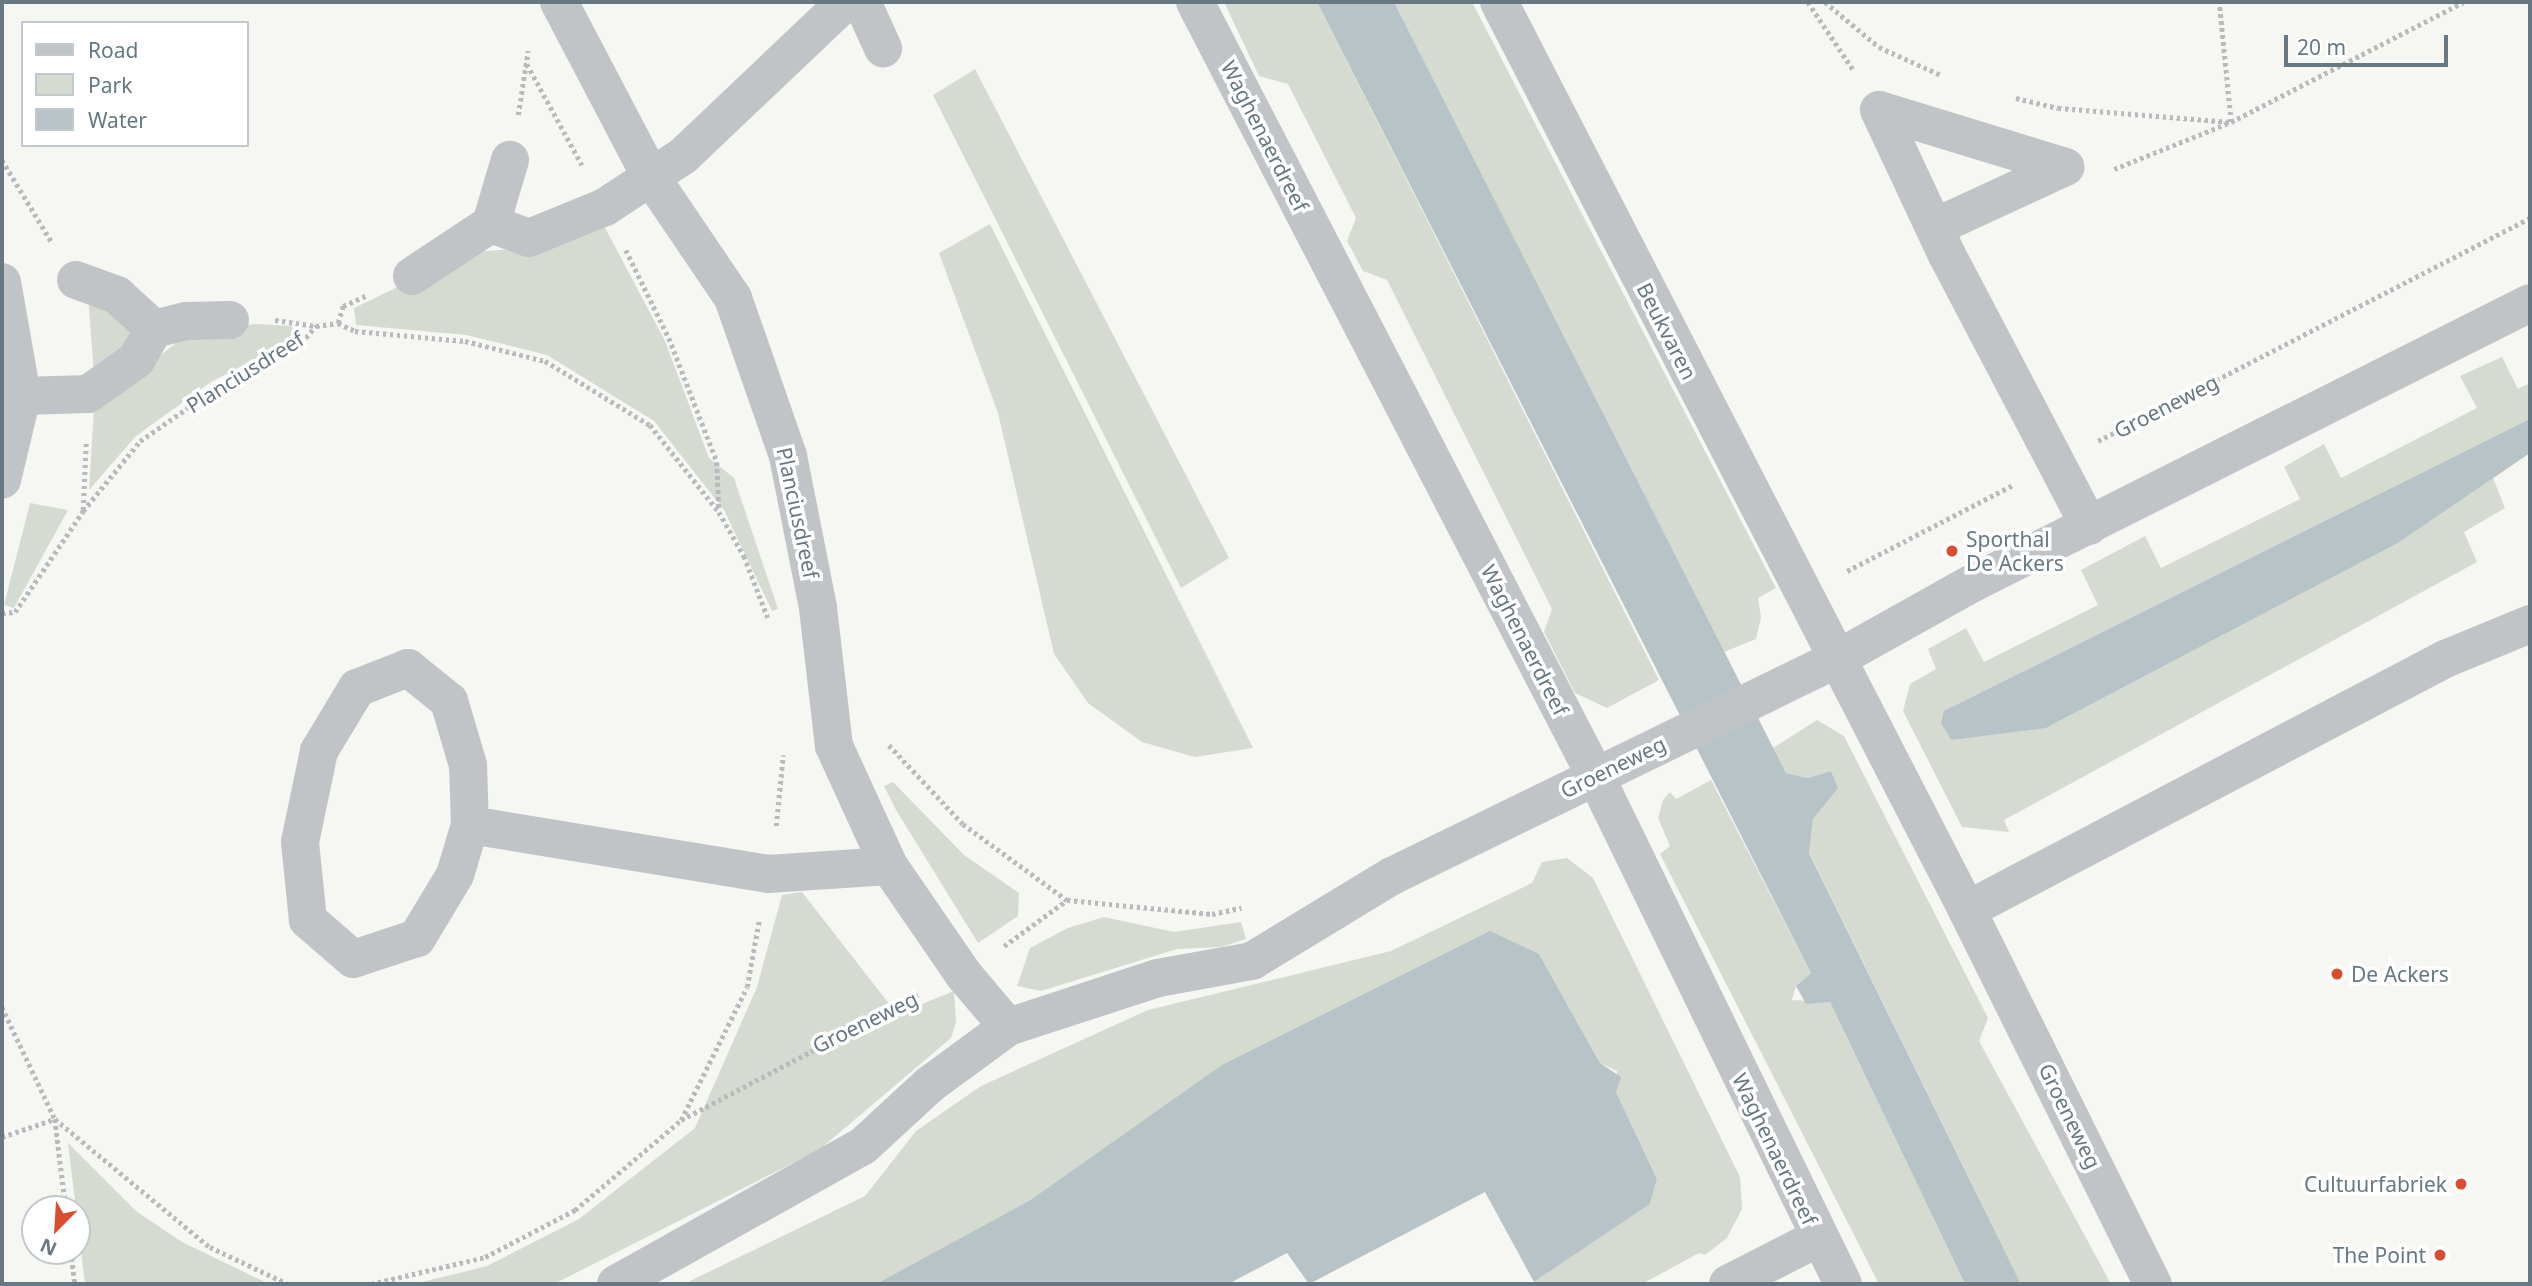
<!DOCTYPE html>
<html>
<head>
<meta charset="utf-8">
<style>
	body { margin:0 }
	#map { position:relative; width:2532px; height:1286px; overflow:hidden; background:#f6f6f3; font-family:"Noto Sans",sans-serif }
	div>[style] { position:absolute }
	.green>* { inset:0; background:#d6dbd2 }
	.water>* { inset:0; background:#b7c3c6 }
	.path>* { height:4.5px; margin-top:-2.25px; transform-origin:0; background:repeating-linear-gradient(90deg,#b8bbbd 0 3.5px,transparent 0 7px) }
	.minor>* { height:38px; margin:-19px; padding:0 19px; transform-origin:19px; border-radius:19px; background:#c0c4c7 }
	.dots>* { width:19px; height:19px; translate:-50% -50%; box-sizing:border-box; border:4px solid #fff; border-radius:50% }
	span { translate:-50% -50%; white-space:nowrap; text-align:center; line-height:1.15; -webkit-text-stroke:7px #fff; paint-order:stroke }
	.street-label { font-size:21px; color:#677882 }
	.poi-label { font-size:21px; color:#677882 }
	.left { translate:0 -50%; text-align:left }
	.right { translate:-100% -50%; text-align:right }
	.frame { position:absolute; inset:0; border:4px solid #677882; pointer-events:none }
	.legend { position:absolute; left:21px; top:21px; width:228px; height:126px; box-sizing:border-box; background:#fff; border:2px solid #c2c9cd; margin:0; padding:9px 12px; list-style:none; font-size:21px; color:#677882 }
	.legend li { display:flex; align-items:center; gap:14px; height:35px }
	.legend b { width:35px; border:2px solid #c2c9cd }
	.north { position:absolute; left:21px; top:1195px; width:70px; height:70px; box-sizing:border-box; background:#fff; border:2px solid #c2c9cd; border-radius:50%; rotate:204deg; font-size:19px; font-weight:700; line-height:28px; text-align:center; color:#677882 }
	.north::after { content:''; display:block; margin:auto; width:24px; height:32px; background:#d94e30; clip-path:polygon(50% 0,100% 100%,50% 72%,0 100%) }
	.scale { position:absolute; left:2284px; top:35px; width:164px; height:32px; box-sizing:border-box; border:4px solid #677882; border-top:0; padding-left:9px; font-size:21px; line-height:24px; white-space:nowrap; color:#677882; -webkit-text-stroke:5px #fff; paint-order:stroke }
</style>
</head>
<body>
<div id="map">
	<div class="green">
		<div style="clip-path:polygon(1224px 2px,1317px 2px,1659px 680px,1607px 708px,1575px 693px,1544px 632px,1552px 609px,1387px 280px,1363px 271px,1347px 241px,1356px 218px,1288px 84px,1259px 76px)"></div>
		<div style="clip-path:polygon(1394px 2px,1472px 2px,1776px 588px,1758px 598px,1761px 617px,1756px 639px,1724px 652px)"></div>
		<div style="clip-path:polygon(975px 69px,1229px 558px,1181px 588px,933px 95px)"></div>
		<div style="clip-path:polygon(601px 220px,665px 341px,709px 458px,734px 478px,778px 609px,772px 611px,724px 510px,654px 421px,547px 355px,466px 335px,356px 325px,354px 308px,471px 252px,530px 248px)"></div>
		<div style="clip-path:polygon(990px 224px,1253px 748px,1195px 757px,1142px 742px,1088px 703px,1054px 654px,998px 413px,939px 253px)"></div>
		<div style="clip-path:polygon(88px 295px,128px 321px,131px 336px,128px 353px,94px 374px)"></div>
		<div style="clip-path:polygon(257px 324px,291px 326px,300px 336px,211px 382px,136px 436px,89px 490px,94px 408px,191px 331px)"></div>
		<div style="clip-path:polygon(2502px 357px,2518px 389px,2530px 383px,2530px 419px,2046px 728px,2398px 543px,2493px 478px,2505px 508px,2464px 532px,2477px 562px,2004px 820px,2009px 832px,1962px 827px,1903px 711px,1910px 684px,1936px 669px,1928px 649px,1966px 628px,1984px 662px,2098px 605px,2081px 570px,2145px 536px,2161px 568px,2300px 499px,2284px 467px,2324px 444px,2341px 478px,2477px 408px,2460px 376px)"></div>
		<div style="clip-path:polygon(30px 503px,68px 510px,14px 608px,4px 605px)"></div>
		<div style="clip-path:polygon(1817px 720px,1844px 736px,1988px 1018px,1979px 1041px,2111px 1284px,2021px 1284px,1809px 852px,1813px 819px,1837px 788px,1831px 771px,1808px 778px,1786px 773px,1773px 748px)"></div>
		<div style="clip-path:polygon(1711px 780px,1811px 973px,1796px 986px,1792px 1000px,1830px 1002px,1965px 1284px,1879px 1284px,1660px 854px,1670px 846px,1658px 818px,1663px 800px,1670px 792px,1676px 799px)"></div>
		<div style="clip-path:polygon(893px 782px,964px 855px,1019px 893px,1018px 916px,978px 943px,896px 810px,884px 786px)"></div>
		<div style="clip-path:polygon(1567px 858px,1593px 878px,1740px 1177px,1742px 1209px,1727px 1238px,1705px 1255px,1699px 1253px,1642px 1284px,1534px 1282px,1650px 1204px,1657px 1179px,1616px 1092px,1617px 1071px,1600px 1063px,1539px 954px,1032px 1199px,876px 1284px,684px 1284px,865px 1196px,916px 1131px,981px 1086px,1148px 1010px,1391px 951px,1532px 883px,1542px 862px)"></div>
		<div style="clip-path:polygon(802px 892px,897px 1014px,954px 991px,956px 1022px,951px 1038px,819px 1150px,554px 1284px,414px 1284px,487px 1266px,579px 1219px,695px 1128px,757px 987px,782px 895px)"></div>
		<div style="clip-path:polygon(1104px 917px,1174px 932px,1241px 922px,1246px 939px,1221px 947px,1177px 949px,1041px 991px,1017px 986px,1030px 948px,1068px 928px)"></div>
		<div style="clip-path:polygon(68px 1143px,136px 1211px,182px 1242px,269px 1284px,85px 1284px)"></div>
	</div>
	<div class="water">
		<div style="clip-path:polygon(1317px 2px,1394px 2px,1786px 773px,1808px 778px,1831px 771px,1838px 788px,1813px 819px,1809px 853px,2021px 1284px,1965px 1284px,1830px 1002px,1806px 1004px,1796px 986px,1811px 973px)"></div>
		<div style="clip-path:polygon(2530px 419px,2530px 453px,2398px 543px,2046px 728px,1951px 740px,1941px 723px,1944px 711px)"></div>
		<div style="clip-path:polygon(1490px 931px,1539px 954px,1600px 1063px,1621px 1077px,1616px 1092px,1657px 1179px,1650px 1204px,1534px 1282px,1485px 1192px,1309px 1284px,1287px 1253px,1228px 1284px,876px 1284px,1032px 1199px,1222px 1065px)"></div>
	</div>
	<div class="path">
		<div style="left:1808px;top:2px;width:83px;rotate:56.3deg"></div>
		<div style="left:1825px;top:2px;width:70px;rotate:39.8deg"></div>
		<div style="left:1879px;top:47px;width:68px;rotate:24.3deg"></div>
		<div style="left:527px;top:64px;width:115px;rotate:61.4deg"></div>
		<div style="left:2016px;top:98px;width:43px;rotate:13.4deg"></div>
		<div style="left:2058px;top:108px;width:174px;rotate:4.6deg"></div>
		<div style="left:2231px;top:122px;width:121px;rotate:-95.7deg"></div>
		<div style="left:518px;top:115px;width:65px;rotate:-81.1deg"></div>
		<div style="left:2px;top:160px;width:95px;rotate:58.8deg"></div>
		<div style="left:2114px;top:169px;width:126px;rotate:-21.9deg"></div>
		<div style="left:2231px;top:122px;width:261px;rotate:-27.3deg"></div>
		<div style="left:626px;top:250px;width:98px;rotate:64deg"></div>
		<div style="left:669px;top:338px;width:133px;rotate:68.8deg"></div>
		<div style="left:717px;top:462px;width:47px;rotate:87.6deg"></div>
		<div style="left:275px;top:320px;width:41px;rotate:8.3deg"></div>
		<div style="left:338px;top:323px;width:18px;rotate:-74deg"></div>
		<div style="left:343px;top:306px;width:27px;rotate:-24deg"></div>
		<div style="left:2098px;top:441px;width:486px;rotate:-27.3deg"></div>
		<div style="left:83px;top:510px;width:68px;rotate:-87.5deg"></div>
		<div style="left:1847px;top:571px;width:187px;rotate:-27.4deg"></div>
		<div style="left:2px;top:613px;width:13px;rotate:-4deg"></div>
		<div style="left:15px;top:612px;width:122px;rotate:-56deg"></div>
		<div style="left:83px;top:511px;width:90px;rotate:-50.8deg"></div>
		<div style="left:140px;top:441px;width:91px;rotate:-34.7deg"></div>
		<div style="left:215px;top:389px;width:98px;rotate:-28.1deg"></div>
		<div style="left:301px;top:343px;width:23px;rotate:-49deg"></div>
		<div style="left:316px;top:326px;width:22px;rotate:-8deg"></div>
		<div style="left:338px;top:323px;width:19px;rotate:25deg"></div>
		<div style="left:355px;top:331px;width:110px;rotate:5.2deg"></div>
		<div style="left:465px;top:341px;width:82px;rotate:14deg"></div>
		<div style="left:545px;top:361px;width:123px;rotate:31.4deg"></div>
		<div style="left:650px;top:425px;width:111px;rotate:51.6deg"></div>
		<div style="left:719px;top:512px;width:51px;rotate:60.4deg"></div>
		<div style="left:744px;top:556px;width:66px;rotate:68.8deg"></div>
		<div style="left:889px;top:745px;width:108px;rotate:46.9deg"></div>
		<div style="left:963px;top:824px;width:129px;rotate:36.2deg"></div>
		<div style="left:776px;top:826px;width:71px;rotate:-84.4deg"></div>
		<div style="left:1004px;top:946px;width:78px;rotate:-36.1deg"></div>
		<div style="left:1067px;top:900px;width:146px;rotate:5.5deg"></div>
		<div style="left:1212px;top:914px;width:30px;rotate:-12deg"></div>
		<div style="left:2px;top:1007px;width:124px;rotate:64.7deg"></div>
		<div style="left:55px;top:1119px;width:91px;rotate:83deg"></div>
		<div style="left:681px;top:1120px;width:148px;rotate:-63.6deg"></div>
		<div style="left:747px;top:987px;width:67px;rotate:-79.7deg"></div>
		<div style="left:2px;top:1137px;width:56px;rotate:-18.8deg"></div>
		<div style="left:55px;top:1119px;width:201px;rotate:39.6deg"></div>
		<div style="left:210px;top:1247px;width:86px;rotate:25.4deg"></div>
		<div style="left:71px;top:1251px;width:33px;rotate:83deg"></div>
		<div style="left:371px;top:1284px;width:117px;rotate:-13.3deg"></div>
		<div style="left:485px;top:1257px;width:102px;rotate:-27.6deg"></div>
		<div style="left:575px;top:1210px;width:139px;rotate:-40.3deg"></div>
		<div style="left:681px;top:1120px;width:268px;rotate:-27.8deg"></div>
	</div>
	<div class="minor">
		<div style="left:559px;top:2px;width:198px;rotate:62.3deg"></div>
		<div style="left:651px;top:177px;width:146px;rotate:55.9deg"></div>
		<div style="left:733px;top:298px;width:167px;rotate:70.8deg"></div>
		<div style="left:788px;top:456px;width:155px;rotate:78.8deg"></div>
		<div style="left:818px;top:608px;width:139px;rotate:83.4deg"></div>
		<div style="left:834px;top:746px;width:132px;rotate:65.4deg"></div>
		<div style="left:889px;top:866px;width:132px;rotate:55.5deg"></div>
		<div style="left:964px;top:975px;width:68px;rotate:49.8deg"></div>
		<div style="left:862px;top:2px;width:51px;rotate:65.5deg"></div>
		<div style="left:1195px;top:2px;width:870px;rotate:62.64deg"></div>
		<div style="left:1595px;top:775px;width:566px;rotate:64.02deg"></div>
		<div style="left:1499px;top:2px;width:1022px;rotate:62.73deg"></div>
		<div style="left:1967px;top:910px;width:418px;rotate:63.6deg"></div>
		<div style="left:1879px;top:110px;width:160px;rotate:64.9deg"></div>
		<div style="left:1947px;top:255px;width:306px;rotate:62.3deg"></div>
		<div style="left:1879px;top:110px;width:195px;rotate:17deg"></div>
		<div style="left:2065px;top:167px;width:143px;rotate:155.2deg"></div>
		<div style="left:491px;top:224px;width:40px;rotate:20.2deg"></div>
		<div style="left:529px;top:238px;width:82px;rotate:-22.2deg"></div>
		<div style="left:605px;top:207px;width:93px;rotate:-33.2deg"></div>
		<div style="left:683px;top:156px;width:224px;rotate:-43.5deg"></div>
		<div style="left:412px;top:276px;width:95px;rotate:-33.4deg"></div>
		<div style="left:491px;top:224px;width:67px;rotate:-73.5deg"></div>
		<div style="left:76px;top:280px;width:44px;rotate:20.1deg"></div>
		<div style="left:117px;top:295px;width:50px;rotate:42.6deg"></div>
		<div style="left:154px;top:329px;width:33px;rotate:-14deg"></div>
		<div style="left:186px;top:321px;width:44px;rotate:-1.3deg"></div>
		<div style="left:2px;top:282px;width:116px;rotate:80deg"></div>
		<div style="left:22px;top:396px;width:86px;rotate:103.4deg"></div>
		<div style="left:22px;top:396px;width:66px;rotate:-1.7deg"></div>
		<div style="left:88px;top:394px;width:59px;rotate:-35.3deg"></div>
		<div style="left:136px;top:360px;width:36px;rotate:-60deg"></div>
		<div style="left:408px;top:668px;width:53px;rotate:38.8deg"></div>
		<div style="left:449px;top:701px;width:67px;rotate:73.5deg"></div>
		<div style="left:468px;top:765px;width:60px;rotate:88.1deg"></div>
		<div style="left:470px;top:825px;width:52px;rotate:106.7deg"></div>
		<div style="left:455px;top:875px;width:74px;rotate:121.1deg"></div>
		<div style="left:417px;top:938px;width:67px;rotate:161.8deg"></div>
		<div style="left:353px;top:959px;width:60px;rotate:-139.1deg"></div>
		<div style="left:308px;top:920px;width:78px;rotate:-95.9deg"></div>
		<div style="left:300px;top:842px;width:93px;rotate:-78.2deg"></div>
		<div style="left:319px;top:751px;width:74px;rotate:-58.9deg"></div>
		<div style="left:357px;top:688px;width:55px;rotate:-21.4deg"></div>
		<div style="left:470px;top:825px;width:302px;rotate:9.3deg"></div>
		<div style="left:768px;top:874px;width:121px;rotate:-3.8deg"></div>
		<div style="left:1967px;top:910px;width:540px;rotate:-27.7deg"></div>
		<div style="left:2445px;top:659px;width:92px;rotate:-22.4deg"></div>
		<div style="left:616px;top:1284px;width:283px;rotate:-29.2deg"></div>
		<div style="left:863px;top:1146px;width:90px;rotate:-42.7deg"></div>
		<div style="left:929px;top:1085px;width:98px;rotate:-36.3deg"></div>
		<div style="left:1008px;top:1027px;width:158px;rotate:-18.1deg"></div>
		<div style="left:1158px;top:978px;width:96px;rotate:-10.3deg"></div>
		<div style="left:1252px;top:961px;width:164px;rotate:-31.3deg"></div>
		<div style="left:1392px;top:876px;width:493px;rotate:-26deg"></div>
		<div style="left:1835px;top:660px;width:158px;rotate:-29.2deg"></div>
		<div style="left:1973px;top:583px;width:623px;rotate:-26.69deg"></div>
		<div style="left:1728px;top:1284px;width:101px;rotate:-27.1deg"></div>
	</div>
	<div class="dots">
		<div style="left:1952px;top:551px;background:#d94e30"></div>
		<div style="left:2337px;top:974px;background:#d94e30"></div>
		<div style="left:2461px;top:1184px;background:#d94e30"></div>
		<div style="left:2440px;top:1255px;background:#d94e30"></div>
	</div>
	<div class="street-label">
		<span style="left:1265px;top:136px;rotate:63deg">Waghenaerdreef</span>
		<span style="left:1667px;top:331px;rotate:63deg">Beukvaren</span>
		<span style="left:245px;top:372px;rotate:-32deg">Planciusdreef</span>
		<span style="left:2166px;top:406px;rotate:-27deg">Groeneweg</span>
		<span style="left:798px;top:513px;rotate:78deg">Planciusdreef</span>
		<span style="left:1525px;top:640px;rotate:63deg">Waghenaerdreef</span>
		<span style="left:1613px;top:767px;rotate:-26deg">Groeneweg</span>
		<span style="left:865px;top:1022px;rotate:-26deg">Groeneweg</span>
		<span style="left:2070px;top:1116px;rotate:64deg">Groeneweg</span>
		<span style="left:1775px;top:1149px;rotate:64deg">Waghenaerdreef</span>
	</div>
	<div class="poi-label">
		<span class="left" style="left:1966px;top:551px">Sporthal<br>De Ackers</span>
		<span class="left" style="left:2351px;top:974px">De Ackers</span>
		<span class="right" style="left:2447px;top:1184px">Cultuurfabriek</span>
		<span class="right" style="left:2426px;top:1255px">The Point</span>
	</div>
	<div class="frame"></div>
	<ul class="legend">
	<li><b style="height:9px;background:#c0c4c7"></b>Road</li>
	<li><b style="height:19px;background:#d6dbd2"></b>Park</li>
	<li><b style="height:19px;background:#b7c3c6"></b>Water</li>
	</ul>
	<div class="north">N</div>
	<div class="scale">20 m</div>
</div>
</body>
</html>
